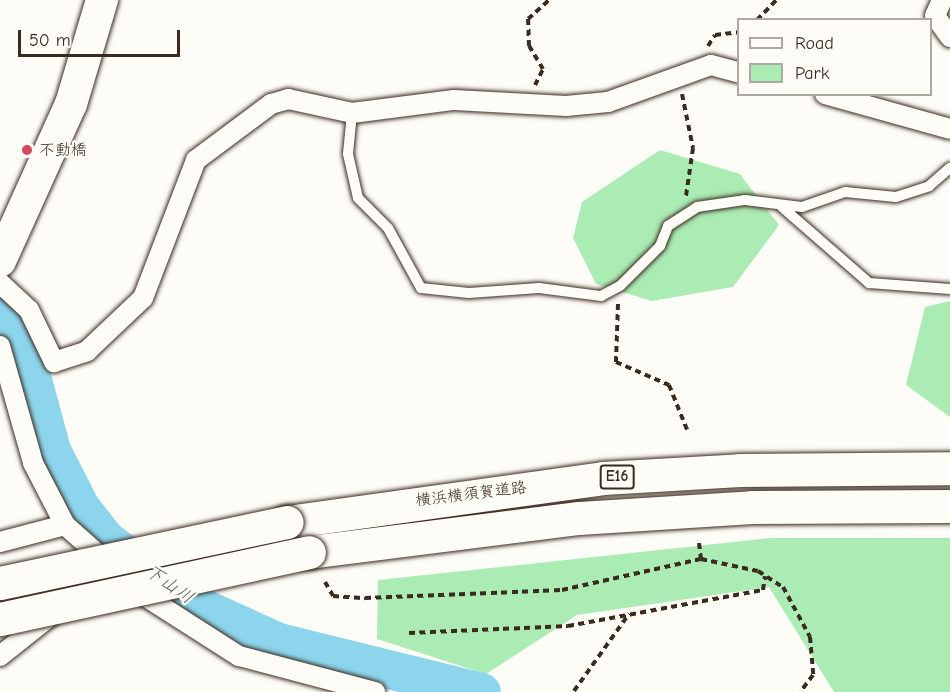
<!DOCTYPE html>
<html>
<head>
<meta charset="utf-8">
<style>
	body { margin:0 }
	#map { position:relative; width:950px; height:692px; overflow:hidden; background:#fdfcf7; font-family:"Comic Neue","Klee One",sans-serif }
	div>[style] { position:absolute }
	.green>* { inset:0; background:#abebb4 }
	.river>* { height:39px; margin:-19.5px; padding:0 19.5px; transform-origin:19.5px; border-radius:19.5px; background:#8cd5ed }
	.path>* { height:4px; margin-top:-2px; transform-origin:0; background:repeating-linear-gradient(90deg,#3b2a1e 0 6px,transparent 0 10.5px) }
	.roads { filter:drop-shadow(0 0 2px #3b2a1e) drop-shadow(0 0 2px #3b2a1e) }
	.service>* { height:10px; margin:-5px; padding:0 5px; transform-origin:5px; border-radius:5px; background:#fdfcf7 }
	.minor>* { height:20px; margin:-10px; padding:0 10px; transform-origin:10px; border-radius:10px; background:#fdfcf7 }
	.primary>* { height:32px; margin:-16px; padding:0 16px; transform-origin:16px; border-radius:16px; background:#fdfcf7 }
	.motorway>* { height:33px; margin:-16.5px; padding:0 16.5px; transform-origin:16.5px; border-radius:16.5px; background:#fdfcf7 }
	.bridges { filter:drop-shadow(0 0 2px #3b2a1e) drop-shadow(0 0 2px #3b2a1e) }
	.motorway-bridge>* { height:33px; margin:-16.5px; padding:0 16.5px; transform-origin:16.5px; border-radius:16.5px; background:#fdfcf7 }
	.dots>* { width:16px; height:16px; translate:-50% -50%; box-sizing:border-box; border:3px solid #fdfcf7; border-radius:50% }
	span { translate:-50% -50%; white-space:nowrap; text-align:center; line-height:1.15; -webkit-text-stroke:4.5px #fdfcf7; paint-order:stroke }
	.shield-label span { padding:2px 4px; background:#fdfcf7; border:2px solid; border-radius:4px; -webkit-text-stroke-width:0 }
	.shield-label { font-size:15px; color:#3b2a1e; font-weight:700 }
	.poi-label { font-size:16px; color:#3b2a1e }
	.left { translate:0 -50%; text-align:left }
	.street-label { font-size:16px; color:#3b2a1e }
	.water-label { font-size:18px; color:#535d5c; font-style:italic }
	.legend { position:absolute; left:737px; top:18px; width:195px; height:78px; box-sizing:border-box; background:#fdfcf7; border:2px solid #afa8a0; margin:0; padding:8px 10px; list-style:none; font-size:18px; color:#3b2a1e }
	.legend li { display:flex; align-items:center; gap:12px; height:30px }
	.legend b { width:30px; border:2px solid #afa8a0 }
	.scale { position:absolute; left:18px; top:30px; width:162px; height:27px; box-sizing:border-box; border:3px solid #3b2a1e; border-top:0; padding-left:8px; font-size:18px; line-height:21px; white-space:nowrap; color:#3b2a1e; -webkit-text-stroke:4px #fdfcf7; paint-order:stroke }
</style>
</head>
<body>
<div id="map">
	<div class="green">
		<div style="clip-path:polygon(660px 150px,740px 174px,779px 225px,733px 287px,652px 301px,596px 284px,573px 238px,582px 202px)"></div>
		<div style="clip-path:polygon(950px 301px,950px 417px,906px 385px,925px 307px)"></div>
		<div style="clip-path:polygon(772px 538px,950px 538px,950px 692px,834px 692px,769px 587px,577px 615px,486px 674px,377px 639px,378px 580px)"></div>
	</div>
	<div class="river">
		<div style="left:0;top:311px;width:46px;rotate:58.4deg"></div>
		<div style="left:24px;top:350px;width:104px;rotate:74.9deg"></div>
		<div style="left:51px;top:450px;width:64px;rotate:63deg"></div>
		<div style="left:80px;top:507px;width:41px;rotate:52deg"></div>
		<div style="left:105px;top:539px;width:104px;rotate:36.8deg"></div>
		<div style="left:188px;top:601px;width:99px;rotate:24.5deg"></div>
		<div style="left:278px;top:642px;width:209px;rotate:13.8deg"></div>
	</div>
	<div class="path">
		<div style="left:757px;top:20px;width:28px;rotate:-46deg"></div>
		<div style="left:708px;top:46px;width:13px;rotate:-58deg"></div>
		<div style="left:715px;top:35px;width:23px;rotate:-7deg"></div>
		<div style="left:535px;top:85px;width:18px;rotate:-63deg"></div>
		<div style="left:543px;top:69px;width:27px;rotate:-121deg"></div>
		<div style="left:529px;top:46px;width:27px;rotate:-92deg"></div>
		<div style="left:528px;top:19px;width:28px;rotate:-42deg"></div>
		<div style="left:682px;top:94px;width:55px;rotate:78.5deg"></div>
		<div style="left:693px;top:148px;width:49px;rotate:98.3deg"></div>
		<div style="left:618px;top:304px;width:58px;rotate:92deg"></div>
		<div style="left:616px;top:362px;width:58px;rotate:23.5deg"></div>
		<div style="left:669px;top:385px;width:51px;rotate:68deg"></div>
		<div style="left:699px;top:543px;width:16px;rotate:83deg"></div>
		<div style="left:701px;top:559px;width:58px;rotate:11.9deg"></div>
		<div style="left:758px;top:571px;width:30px;rotate:33deg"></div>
		<div style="left:783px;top:587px;width:57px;rotate:61.6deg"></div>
		<div style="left:810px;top:637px;width:38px;rotate:85deg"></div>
		<div style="left:813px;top:675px;width:21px;rotate:127deg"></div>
		<div style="left:325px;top:582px;width:16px;rotate:60deg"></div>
		<div style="left:333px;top:596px;width:32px;rotate:4deg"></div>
		<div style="left:365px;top:598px;width:197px;rotate:-2.3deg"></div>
		<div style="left:562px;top:590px;width:142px;rotate:-12.6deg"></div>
		<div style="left:409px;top:633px;width:159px;rotate:-2.5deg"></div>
		<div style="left:568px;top:626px;width:198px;rotate:-10.5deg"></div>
		<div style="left:763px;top:590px;width:14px;rotate:-82deg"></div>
		<div style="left:574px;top:691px;width:95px;rotate:-54.5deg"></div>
	</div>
	<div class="roads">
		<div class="service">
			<div style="left:352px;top:113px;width:41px;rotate:95.6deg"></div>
			<div style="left:348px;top:154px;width:45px;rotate:77.2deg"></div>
			<div style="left:358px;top:198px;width:42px;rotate:45deg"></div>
			<div style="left:388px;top:228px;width:68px;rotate:61.2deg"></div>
			<div style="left:421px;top:288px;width:48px;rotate:5.9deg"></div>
			<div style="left:469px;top:293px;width:70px;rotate:-4.1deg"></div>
			<div style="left:539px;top:288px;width:63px;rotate:7.4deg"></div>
			<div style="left:601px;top:296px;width:21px;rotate:-28deg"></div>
			<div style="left:620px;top:286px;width:57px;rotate:-45deg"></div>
			<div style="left:660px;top:246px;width:22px;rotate:-68deg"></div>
			<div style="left:668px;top:226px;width:35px;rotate:-33deg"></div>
			<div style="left:697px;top:207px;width:49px;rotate:-8.3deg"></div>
			<div style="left:745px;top:200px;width:57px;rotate:7deg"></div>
			<div style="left:802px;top:207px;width:46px;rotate:-19.2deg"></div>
			<div style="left:845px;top:192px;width:51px;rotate:5.6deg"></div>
			<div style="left:896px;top:197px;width:35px;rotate:-18deg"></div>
			<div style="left:929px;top:186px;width:28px;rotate:-41deg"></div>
			<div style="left:782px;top:207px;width:116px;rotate:41.1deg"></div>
			<div style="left:869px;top:283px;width:81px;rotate:4.2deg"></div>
		</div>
		<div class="minor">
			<div style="left:942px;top:0;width:17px;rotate:114deg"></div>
			<div style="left:935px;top:16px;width:26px;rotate:54deg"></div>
			<div style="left:825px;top:94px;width:130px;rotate:15.6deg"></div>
			<div style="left:0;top:283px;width:40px;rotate:43deg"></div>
			<div style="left:29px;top:310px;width:58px;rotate:64.3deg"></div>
			<div style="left:54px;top:362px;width:35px;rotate:-18deg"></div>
			<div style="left:87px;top:351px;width:77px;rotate:-43.4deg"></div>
			<div style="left:143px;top:298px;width:148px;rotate:-69deg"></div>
			<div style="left:196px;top:160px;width:94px;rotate:-36.7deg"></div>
			<div style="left:271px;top:104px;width:18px;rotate:-16deg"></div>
			<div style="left:288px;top:99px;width:66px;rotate:12.3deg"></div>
			<div style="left:352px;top:113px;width:103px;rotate:-7.3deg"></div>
			<div style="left:454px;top:100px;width:112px;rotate:3.1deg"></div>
			<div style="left:566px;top:106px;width:42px;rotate:-5.4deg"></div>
			<div style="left:608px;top:102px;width:109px;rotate:-19.8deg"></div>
			<div style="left:711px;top:65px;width:28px;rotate:15deg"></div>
			<div style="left:0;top:346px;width:122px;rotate:74.2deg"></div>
			<div style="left:33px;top:463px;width:70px;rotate:62.7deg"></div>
			<div style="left:65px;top:525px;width:107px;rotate:41.6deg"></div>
			<div style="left:145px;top:596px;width:112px;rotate:32.6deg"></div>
			<div style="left:239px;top:656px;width:141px;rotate:14.8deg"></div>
			<div style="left:0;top:542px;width:67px;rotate:-14.7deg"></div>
			<div style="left:0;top:656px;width:143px;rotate:-38.5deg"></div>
		</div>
		<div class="primary">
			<div style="left:0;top:261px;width:172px;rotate:-65.7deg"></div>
			<div style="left:71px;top:104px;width:109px;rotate:-73.4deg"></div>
		</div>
		<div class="motorway">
			<div style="left:287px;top:522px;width:319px;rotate:-7.9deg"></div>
			<div style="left:603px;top:478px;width:137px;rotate:-3.3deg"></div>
			<div style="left:740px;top:470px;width:210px;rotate:-0.5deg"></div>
			<div style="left:309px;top:552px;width:272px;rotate:-7.2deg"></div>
			<div style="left:579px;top:518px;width:173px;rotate:-3.6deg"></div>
			<div style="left:752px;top:507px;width:198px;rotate:-0.3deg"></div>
		</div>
	</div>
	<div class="bridges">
		<div class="motorway-bridge">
			<div style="left:0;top:583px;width:293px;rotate:-12deg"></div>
			<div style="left:0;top:619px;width:316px;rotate:-12.2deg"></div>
		</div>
	</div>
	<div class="dots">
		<div style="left:27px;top:150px;background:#d1495b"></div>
	</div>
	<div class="shield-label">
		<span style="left:617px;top:477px">E16</span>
	</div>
	<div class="poi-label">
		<span class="left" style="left:39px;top:150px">不動橋</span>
	</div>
	<div class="street-label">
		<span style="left:471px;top:494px;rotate:-7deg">横浜横須賀道路</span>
	</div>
	<div class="water-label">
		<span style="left:169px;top:585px;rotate:35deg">下山川</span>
	</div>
	<ul class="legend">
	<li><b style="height:8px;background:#fdfcf7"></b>Road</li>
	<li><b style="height:16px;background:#abebb4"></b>Park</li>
	</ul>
	<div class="scale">50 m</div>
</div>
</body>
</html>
